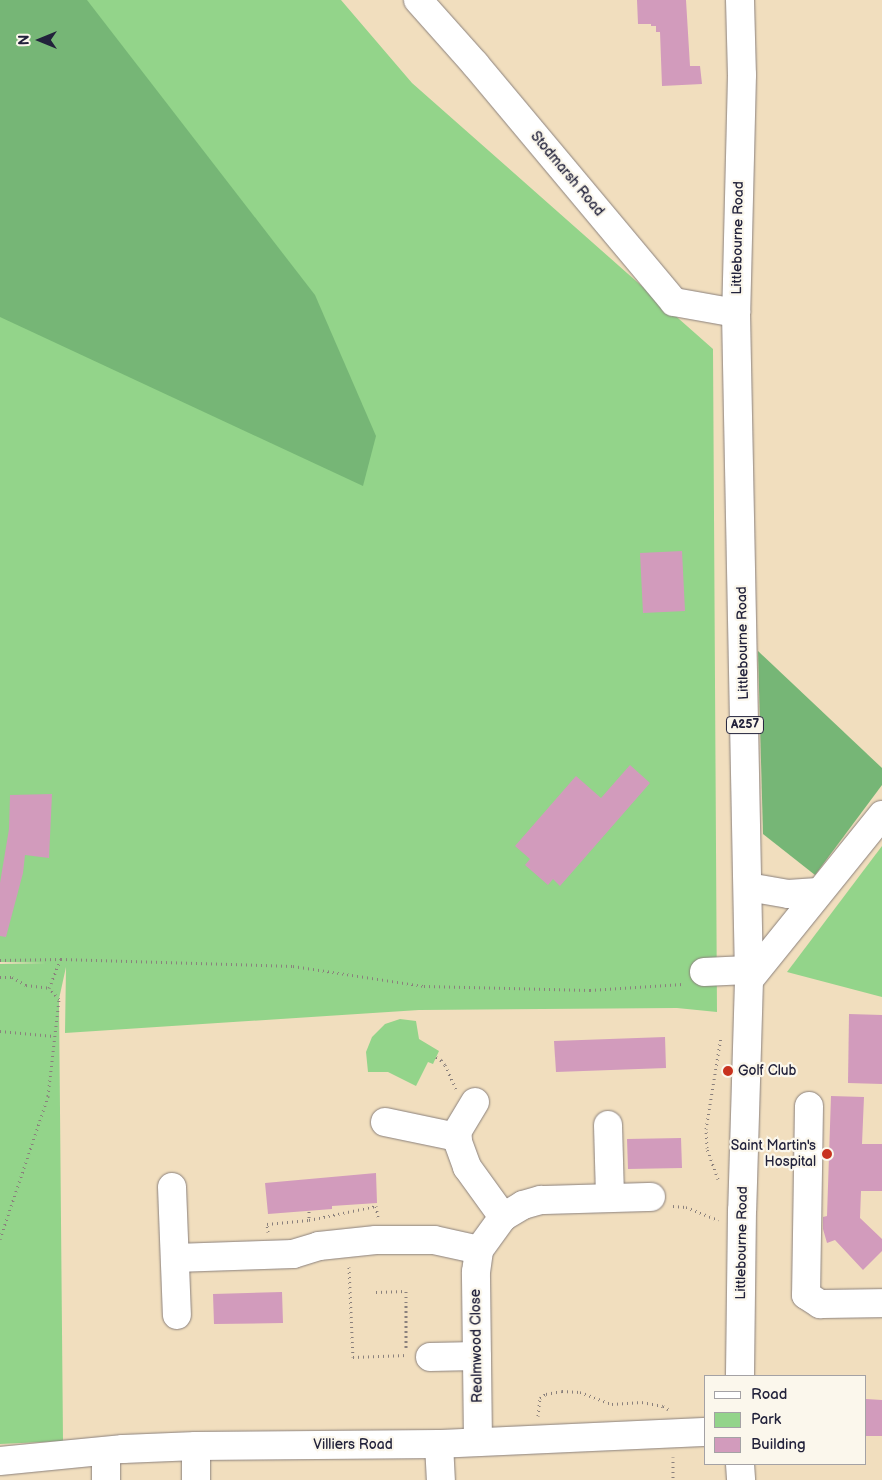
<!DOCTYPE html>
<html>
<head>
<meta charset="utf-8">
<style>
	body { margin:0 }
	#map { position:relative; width:882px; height:1480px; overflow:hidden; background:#f1debe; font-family:"Balsamiq Sans",sans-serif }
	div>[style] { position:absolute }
	.green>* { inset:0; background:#93d48a }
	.forest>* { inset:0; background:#76b676 }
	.building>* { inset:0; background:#d29bbc }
	.path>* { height:3px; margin-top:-1.5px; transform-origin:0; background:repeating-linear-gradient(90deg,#8a807c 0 1px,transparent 0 5px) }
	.roads { filter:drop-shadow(0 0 1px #8a807c) drop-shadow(0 0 1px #8a807c) }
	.minor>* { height:28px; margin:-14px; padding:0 14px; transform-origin:14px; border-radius:14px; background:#fff }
	.major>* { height:28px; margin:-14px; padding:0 14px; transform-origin:14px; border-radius:14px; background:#fff }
	.dots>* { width:14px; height:14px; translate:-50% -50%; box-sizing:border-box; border:2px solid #fbf7ec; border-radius:50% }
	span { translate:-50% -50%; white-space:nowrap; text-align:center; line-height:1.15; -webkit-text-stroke:4.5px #fbf7ec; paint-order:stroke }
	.shield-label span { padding:1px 4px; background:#fbf7ec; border:1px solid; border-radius:4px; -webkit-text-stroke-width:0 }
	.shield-label { font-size:12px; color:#22223b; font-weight:700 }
	.street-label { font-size:14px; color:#22223b }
	.poi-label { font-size:14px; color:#22223b }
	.left { translate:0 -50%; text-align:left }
	.right { translate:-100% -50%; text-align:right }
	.legend { position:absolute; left:704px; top:1375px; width:162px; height:90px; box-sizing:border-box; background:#fbf7ec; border:1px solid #a4a2a5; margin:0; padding:6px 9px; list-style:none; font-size:15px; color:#22223b }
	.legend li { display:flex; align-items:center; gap:10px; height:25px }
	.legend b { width:25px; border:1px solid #a4a2a5 }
	.north { position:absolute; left:15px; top:15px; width:50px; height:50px; -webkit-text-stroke:4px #fbf7ec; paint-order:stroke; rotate:270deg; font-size:14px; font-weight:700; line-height:20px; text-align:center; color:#22223b }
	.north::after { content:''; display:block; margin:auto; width:18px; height:22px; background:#22223b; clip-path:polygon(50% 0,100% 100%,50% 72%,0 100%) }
</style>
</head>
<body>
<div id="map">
	<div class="green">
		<div style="clip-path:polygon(0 0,341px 0,412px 83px,713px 349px,717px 1012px,677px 1008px,419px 1010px,65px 1033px,66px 967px,59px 999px,63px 1441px,0 1444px,0 964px,46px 963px,0 962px)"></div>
		<div style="clip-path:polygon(882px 846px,882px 997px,787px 972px)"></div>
		<div style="clip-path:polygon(400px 1019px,416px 1021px,419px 1039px,439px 1051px,433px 1064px,428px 1062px,416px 1086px,388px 1072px,368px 1072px,366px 1052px,372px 1037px,385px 1024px)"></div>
	</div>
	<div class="forest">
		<div style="clip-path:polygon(0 0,87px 0,315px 295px,376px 436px,363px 486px,0 317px)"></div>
		<div style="clip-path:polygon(758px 651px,882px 768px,882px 785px,815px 875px,763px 834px)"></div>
	</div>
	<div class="building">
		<div style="clip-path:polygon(637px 0,686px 0,690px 66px,700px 66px,702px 84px,662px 86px,660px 32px,656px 32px,656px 26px,651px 26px,651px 24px,638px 24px)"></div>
		<div style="clip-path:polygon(682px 551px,685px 611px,643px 613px,640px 553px)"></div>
		<div style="clip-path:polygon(630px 765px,650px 783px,560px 886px,553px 879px,548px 885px,525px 865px,530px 859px,515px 846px,576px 776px,601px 798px)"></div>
		<div style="clip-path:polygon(52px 794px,49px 858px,25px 855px,23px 873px,6px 937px,0 936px,0 883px,9px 829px,10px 795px)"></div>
		<div style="clip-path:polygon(849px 1014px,882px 1015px,882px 1084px,848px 1083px)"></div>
		<div style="clip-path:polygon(665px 1037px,666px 1068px,556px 1072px,554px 1041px)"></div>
		<div style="clip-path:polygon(831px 1096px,864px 1097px,862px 1144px,882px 1144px,882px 1191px,861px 1191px,860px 1218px,882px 1239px,882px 1251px,863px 1270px,835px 1240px,827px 1243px,823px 1229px,823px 1217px,827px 1216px)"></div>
		<div style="clip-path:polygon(681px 1138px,682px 1168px,628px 1169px,627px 1139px)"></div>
		<div style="clip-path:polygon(376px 1173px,377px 1203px,332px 1206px,332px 1209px,268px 1214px,265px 1183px)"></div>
		<div style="clip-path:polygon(282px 1292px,283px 1323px,214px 1324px,213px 1294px)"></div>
		<div style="clip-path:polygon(866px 1399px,882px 1400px,882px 1436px,866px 1436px)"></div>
	</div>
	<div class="path">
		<div style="left:0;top:960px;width:61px;rotate:-0.9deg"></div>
		<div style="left:61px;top:959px;width:232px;rotate:1.7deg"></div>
		<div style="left:293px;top:966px;width:133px;rotate:8.7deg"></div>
		<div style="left:424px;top:986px;width:166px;rotate:1.4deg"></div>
		<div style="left:590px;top:990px;width:93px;rotate:-3.7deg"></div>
		<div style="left:0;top:977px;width:12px"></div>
		<div style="left:12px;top:977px;width:16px;rotate:30deg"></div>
		<div style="left:26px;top:985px;width:23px;rotate:7deg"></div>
		<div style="left:0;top:1031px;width:54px;rotate:5.3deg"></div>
		<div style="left:436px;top:1057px;width:6px;rotate:31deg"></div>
		<div style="left:441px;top:1060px;width:6px;rotate:51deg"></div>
		<div style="left:445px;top:1065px;width:26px;rotate:65deg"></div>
		<div style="left:718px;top:1179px;width:33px;rotate:-110deg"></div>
		<div style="left:707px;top:1148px;width:19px;rotate:-93deg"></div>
		<div style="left:706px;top:1129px;width:94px;rotate:-80.8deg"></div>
		<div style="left:673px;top:1206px;width:13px;rotate:4deg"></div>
		<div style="left:686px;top:1207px;width:35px;rotate:22deg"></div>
		<div style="left:309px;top:1211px;width:9px;rotate:90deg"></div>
		<div style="left:268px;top:1232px;width:8px;rotate:-97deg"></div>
		<div style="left:267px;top:1224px;width:42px;rotate:-5.4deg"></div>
		<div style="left:309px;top:1220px;width:68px;rotate:-11.8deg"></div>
		<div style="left:376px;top:1206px;width:11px;rotate:80deg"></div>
		<div style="left:0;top:1239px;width:151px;rotate:-71.4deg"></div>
		<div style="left:48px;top:1096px;width:98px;rotate:-83.5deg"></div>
		<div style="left:59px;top:999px;width:15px;rotate:-132deg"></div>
		<div style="left:49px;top:988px;width:31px;rotate:-68deg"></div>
		<div style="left:349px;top:1267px;width:90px;rotate:87.5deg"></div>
		<div style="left:353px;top:1357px;width:54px;rotate:-2.1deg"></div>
		<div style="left:376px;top:1292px;width:30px;rotate:-2deg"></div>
		<div style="left:406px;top:1291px;width:57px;rotate:90deg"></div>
		<div style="left:538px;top:1416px;width:18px;rotate:-84deg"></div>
		<div style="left:540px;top:1398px;width:7px;rotate:-34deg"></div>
		<div style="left:546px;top:1394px;width:16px;rotate:-11deg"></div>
		<div style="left:562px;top:1391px;width:18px;rotate:3deg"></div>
		<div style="left:580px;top:1392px;width:34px;rotate:21deg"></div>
		<div style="left:612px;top:1404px;width:30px;rotate:-4deg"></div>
		<div style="left:642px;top:1402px;width:21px;rotate:11deg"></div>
		<div style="left:663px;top:1406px;width:6px;rotate:31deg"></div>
		<div style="left:673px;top:1457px;width:23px;rotate:90deg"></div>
	</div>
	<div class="roads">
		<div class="minor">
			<div style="left:418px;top:0;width:86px;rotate:48.3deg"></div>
			<div style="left:475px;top:64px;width:310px;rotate:50.1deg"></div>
			<div style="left:674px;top:302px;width:63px;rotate:10.1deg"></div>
			<div style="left:748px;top:887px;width:41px;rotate:9.9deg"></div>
			<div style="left:788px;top:894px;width:30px;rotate:-4deg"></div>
			<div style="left:704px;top:972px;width:44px;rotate:-2.6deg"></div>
			<div style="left:749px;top:980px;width:212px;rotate:-51.1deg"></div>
			<div style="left:475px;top:1102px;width:35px;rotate:121deg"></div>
			<div style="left:457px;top:1132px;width:10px;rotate:84deg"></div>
			<div style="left:458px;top:1142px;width:27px;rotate:70deg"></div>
			<div style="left:467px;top:1167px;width:62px;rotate:54.2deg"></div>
			<div style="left:809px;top:1106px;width:189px;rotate:90.9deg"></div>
			<div style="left:806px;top:1295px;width:17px;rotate:33deg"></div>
			<div style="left:820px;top:1304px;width:62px;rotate:-0.9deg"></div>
			<div style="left:385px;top:1122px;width:74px;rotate:11.8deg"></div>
			<div style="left:608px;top:1125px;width:73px;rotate:88.4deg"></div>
			<div style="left:172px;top:1187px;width:128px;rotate:87.8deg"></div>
			<div style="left:175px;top:1258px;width:118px;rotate:-1.9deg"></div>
			<div style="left:293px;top:1254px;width:27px;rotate:-17deg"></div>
			<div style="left:319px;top:1246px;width:57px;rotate:-6deg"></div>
			<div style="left:376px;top:1240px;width:58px"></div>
			<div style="left:434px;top:1240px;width:46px;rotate:12.5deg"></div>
			<div style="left:430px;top:1357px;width:47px;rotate:-1.2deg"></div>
			<div style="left:478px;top:1442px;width:170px;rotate:-90.7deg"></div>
			<div style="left:476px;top:1272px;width:22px;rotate:-82deg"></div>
			<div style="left:479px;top:1250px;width:41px;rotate:-54deg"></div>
			<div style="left:503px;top:1217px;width:23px;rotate:-31deg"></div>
			<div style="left:523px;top:1205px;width:19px;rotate:-16deg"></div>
			<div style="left:541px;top:1200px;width:110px;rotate:-1.6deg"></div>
			<div style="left:439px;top:1444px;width:36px;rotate:87deg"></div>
			<div style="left:196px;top:1446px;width:34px;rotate:90deg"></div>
			<div style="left:106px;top:1451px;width:29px;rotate:90deg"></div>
			<div style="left:0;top:1461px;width:124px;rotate:-5.6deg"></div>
			<div style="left:123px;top:1449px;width:73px;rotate:-2.4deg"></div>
			<div style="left:196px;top:1446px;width:243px;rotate:-0.5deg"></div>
			<div style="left:439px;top:1444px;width:267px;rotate:-2.6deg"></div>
		</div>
		<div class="major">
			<div style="left:740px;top:0;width:75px;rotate:88.5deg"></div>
			<div style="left:742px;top:75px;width:238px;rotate:91.4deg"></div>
			<div style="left:736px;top:313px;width:667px;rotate:88.88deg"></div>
			<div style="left:749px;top:980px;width:230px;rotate:91.7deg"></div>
			<div style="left:742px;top:1210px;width:166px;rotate:90.7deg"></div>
			<div style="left:740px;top:1464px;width:16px;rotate:86deg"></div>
		</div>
	</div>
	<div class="dots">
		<div style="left:728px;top:1071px;background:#c8321e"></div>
		<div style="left:827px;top:1154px;background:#c8321e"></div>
	</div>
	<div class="shield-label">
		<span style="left:745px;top:725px">A257</span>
	</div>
	<div class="street-label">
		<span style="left:567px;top:174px;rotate:50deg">Stodmarsh Road</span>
		<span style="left:738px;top:238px;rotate:-89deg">Littlebourne Road</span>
		<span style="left:743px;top:643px;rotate:-91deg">Littlebourne Road</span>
		<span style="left:742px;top:1243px;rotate:-89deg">Littlebourne Road</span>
		<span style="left:477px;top:1346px;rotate:-91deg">Realmwood Close</span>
		<span style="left:353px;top:1445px">Villiers Road</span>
	</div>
	<div class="poi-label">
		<span class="left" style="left:738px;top:1071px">Golf Club</span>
		<span class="right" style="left:816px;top:1154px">Saint Martin's<br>Hospital</span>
	</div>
	<ul class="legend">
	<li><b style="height:6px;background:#fff"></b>Road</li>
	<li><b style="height:14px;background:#93d48a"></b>Park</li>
	<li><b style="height:14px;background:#d29bbc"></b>Building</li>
	</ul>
	<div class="north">N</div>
</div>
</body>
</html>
